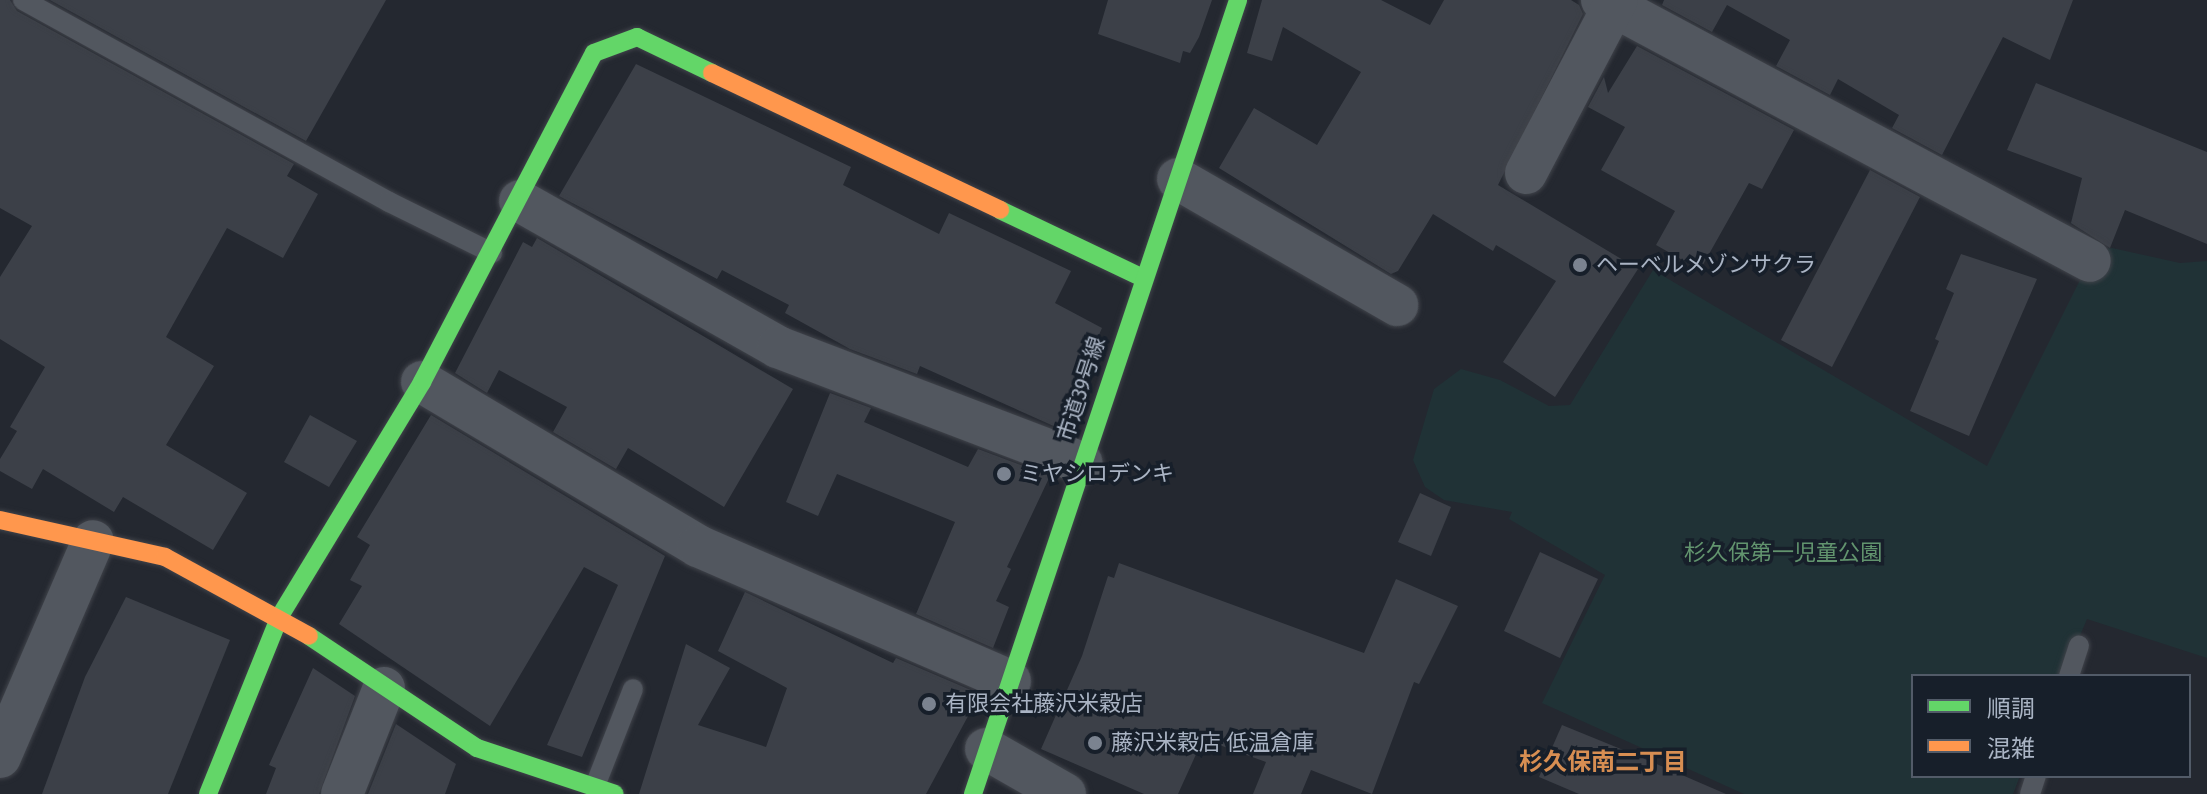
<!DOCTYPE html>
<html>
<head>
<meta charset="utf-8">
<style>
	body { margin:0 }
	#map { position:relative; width:2207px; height:794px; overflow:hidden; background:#242830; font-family:"Fira Sans Condensed","Noto Sans JP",sans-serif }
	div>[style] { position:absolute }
	.green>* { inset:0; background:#203236 }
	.building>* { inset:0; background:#3c4048 }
	.roads { filter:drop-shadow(0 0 2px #40434a) drop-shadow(0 0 2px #40434a) }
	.lane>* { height:20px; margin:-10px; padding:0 10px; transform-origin:10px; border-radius:10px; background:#52575f }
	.street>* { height:42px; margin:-21px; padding:0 21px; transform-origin:21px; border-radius:21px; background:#52575f }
	.fast>* { height:18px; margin:-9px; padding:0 9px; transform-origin:9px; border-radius:9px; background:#63d668 }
	.slow>* { height:18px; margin:-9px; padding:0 9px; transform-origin:9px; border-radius:9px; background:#ff974d }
	.dots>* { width:22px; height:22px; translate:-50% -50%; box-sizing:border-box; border:4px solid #171f2a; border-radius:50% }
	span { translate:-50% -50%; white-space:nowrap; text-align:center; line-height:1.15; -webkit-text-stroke:7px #171f2a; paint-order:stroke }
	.poi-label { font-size:22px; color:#aab4c4 }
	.left { translate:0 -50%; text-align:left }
	.street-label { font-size:22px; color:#aab4c4 }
	.park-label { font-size:22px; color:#62946e }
	.neighbourhood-label { font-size:24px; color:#d78e52; font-weight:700 }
	.legend { position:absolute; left:1911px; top:674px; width:280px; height:104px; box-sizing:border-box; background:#171f2a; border:2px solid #525b68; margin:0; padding:10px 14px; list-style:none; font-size:24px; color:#aab4c4 }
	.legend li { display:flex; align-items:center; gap:16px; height:40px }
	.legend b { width:40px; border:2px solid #525b68 }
</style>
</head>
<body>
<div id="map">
	<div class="green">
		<div style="clip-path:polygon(2112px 248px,2180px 263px,2207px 261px,2207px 658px,2087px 619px,2063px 676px,1913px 676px,1913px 776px,2020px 776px,2013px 794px,1744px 794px,1542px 703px,1605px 575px,1509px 519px,1512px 512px,1444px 500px,1425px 487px,1413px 460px,1434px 389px,1461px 369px,1500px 380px,1549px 406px,1570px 405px,1653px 270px,1987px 466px,2082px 276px,2099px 250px)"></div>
	</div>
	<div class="building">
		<div style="clip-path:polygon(0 0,10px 0,17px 11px,294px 164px,287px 176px,318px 194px,283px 258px,227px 228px,166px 337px,214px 366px,166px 445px,247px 493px,213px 550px,123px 497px,114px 512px,43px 469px,32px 489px,0 471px,0 459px,17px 431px,10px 427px,45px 367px,0 339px,0 277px,32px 226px,0 208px)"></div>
		<div style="clip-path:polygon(50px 0,386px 0,306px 141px)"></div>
		<div style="clip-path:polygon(1108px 0,1212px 0,1199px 37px,1190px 53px,1183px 51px,1180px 63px,1098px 34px)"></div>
		<div style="clip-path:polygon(1262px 0,1381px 0,1430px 25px,1444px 0,1571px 0,1579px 5px,1583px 14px,1498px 185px,1638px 269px,1555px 397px,1503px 362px,1556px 281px,1496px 245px,1493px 251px,1433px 214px,1398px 271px,1391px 274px,1219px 168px,1254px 108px,1317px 145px,1361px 72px,1283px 27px,1272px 61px,1247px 53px)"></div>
		<div style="clip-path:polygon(1664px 0,2073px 0,2050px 60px,2003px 37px,1942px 155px,1892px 128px,1899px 115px,1838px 79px,1830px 95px,1776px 66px,1790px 40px,1727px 5px,1712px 32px,1662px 5px)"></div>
		<div style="clip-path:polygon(1637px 46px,1794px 130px,1762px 189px,1749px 183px,1700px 270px,1656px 245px,1675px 211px,1601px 170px,1625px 127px,1588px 107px,1604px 77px,1608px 93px)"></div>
		<div style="clip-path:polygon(636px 64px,851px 167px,843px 185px,939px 234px,949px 213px,1071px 271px,1055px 303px,1102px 328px,1058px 428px,920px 366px,917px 374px,850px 349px,785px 313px,789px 305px,722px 270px,717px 279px,559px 196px)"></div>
		<div style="clip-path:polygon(2036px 83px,2207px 152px,2207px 244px,2125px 210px,2110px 248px,2071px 223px,2082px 178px,2007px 150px)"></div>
		<div style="clip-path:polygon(1870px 170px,1920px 197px,1832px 367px,1781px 340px)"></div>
		<div style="clip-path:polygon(537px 238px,793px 389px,724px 507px,628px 448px,616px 469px,553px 432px,567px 407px,499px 370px,487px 393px,455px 373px,523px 242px,532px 247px)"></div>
		<div style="clip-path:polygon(1961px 254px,2037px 279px,1969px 436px,1910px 411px,1939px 341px,1935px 339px,1954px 293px,1946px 289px)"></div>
		<div style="clip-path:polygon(830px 393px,871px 408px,864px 422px,968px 467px,978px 449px,1050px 476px,1007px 567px,1011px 569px,996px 601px,1009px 607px,993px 648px,916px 614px,955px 522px,837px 474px,818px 516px,786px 502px)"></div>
		<div style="clip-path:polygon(310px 415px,357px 441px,329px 487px,284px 462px)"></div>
		<div style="clip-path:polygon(431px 415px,665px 556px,582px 757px,547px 745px,618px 585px,584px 567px,490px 726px,339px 624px,362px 586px,350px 580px,370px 545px,357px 537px)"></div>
		<div style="clip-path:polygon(1420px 493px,1451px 507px,1431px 556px,1398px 542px)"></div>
		<div style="clip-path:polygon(1540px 552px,1598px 579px,1560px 658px,1504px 631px)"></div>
		<div style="clip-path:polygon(1119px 563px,1364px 653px,1396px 579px,1458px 606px,1419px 684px,1414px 682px,1372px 794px,1311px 770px,1301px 794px,1253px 794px,1266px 762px,1203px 739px,1178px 794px,1144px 794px,1041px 749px,1082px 656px,1108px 576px,1114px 578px)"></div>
		<div style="clip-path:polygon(745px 592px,893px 663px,896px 658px,980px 694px,926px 794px,639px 794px,686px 644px,730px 668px,698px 725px,766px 747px,787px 688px,718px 651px)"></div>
		<div style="clip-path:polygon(126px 597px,230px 640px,168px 794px,42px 794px,85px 677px)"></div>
		<div style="clip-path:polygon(313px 668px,355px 696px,319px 794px,266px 794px,276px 768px,269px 765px)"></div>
		<div style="clip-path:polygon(396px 724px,456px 764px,445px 794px,368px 794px)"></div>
		<div style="clip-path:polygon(1562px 725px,1638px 756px,1726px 794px,1579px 794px,1539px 777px)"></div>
	</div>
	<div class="roads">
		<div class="lane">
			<div style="left:23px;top:0;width:418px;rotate:28.9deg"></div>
			<div style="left:389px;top:202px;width:115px;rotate:26.3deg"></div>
			<div style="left:2069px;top:676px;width:32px;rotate:-72deg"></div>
			<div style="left:595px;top:786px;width:104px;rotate:-68.6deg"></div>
			<div style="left:2030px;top:794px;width:19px;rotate:-72deg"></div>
		</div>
		<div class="street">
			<div style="left:1602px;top:0;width:553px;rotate:28.14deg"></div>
			<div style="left:1526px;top:173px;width:195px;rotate:-62.3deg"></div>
			<div style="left:1178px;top:179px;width:253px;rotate:29.9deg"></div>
			<div style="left:520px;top:201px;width:296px;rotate:29.5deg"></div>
			<div style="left:778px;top:347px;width:325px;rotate:20.9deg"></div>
			<div style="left:422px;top:382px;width:321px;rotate:30.7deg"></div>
			<div style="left:698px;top:546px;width:340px;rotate:23.4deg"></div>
			<div style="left:986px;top:749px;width:91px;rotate:29.7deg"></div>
			<div style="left:0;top:757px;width:235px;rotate:-66.7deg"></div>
			<div style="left:342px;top:794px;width:114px;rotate:-68.4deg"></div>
		</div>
		<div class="fast">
			<div style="left:1000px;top:210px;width:158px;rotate:25.4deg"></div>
			<div style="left:309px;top:636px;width:202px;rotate:33.7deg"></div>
			<div style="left:477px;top:748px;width:145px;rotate:18.4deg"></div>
			<div style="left:208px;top:794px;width:192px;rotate:-68deg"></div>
			<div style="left:280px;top:616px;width:274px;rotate:-58.7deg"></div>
			<div style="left:422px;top:382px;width:371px;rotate:-62.4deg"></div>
			<div style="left:594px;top:53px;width:46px;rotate:-20.4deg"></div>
			<div style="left:637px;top:37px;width:83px;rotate:25.6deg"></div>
			<div style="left:973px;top:794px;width:837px;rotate:-71.54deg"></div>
		</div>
		<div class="slow">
			<div style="left:712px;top:73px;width:319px;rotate:25.4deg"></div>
			<div style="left:0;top:520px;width:169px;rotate:12.6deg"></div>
			<div style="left:165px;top:557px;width:164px;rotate:28.7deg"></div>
		</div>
	</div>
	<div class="dots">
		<div style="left:1580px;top:265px;background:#7b8390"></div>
		<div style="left:1004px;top:474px;background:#7b8390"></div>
		<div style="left:929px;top:704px;background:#7b8390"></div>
		<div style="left:1095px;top:743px;background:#7b8390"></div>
	</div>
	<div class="poi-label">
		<span class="left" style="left:1596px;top:265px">ヘーベルメゾンサクラ</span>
		<span class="left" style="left:1020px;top:474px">ミヤシロデンキ</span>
		<span class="left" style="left:945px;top:704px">有限会社藤沢米穀店</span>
		<span class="left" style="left:1111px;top:743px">藤沢米穀店 低温倉庫</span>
	</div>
	<div class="street-label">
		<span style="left:1081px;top:389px;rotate:-72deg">市道39号線</span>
	</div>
	<div class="park-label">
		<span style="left:1783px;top:553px">杉久保第一児童公園</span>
	</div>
	<div class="neighbourhood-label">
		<span style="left:1603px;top:763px">杉久保南二丁目</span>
	</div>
	<ul class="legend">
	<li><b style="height:10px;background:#63d668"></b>順調</li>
	<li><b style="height:10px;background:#ff974d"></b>混雑</li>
	</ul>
</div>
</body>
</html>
